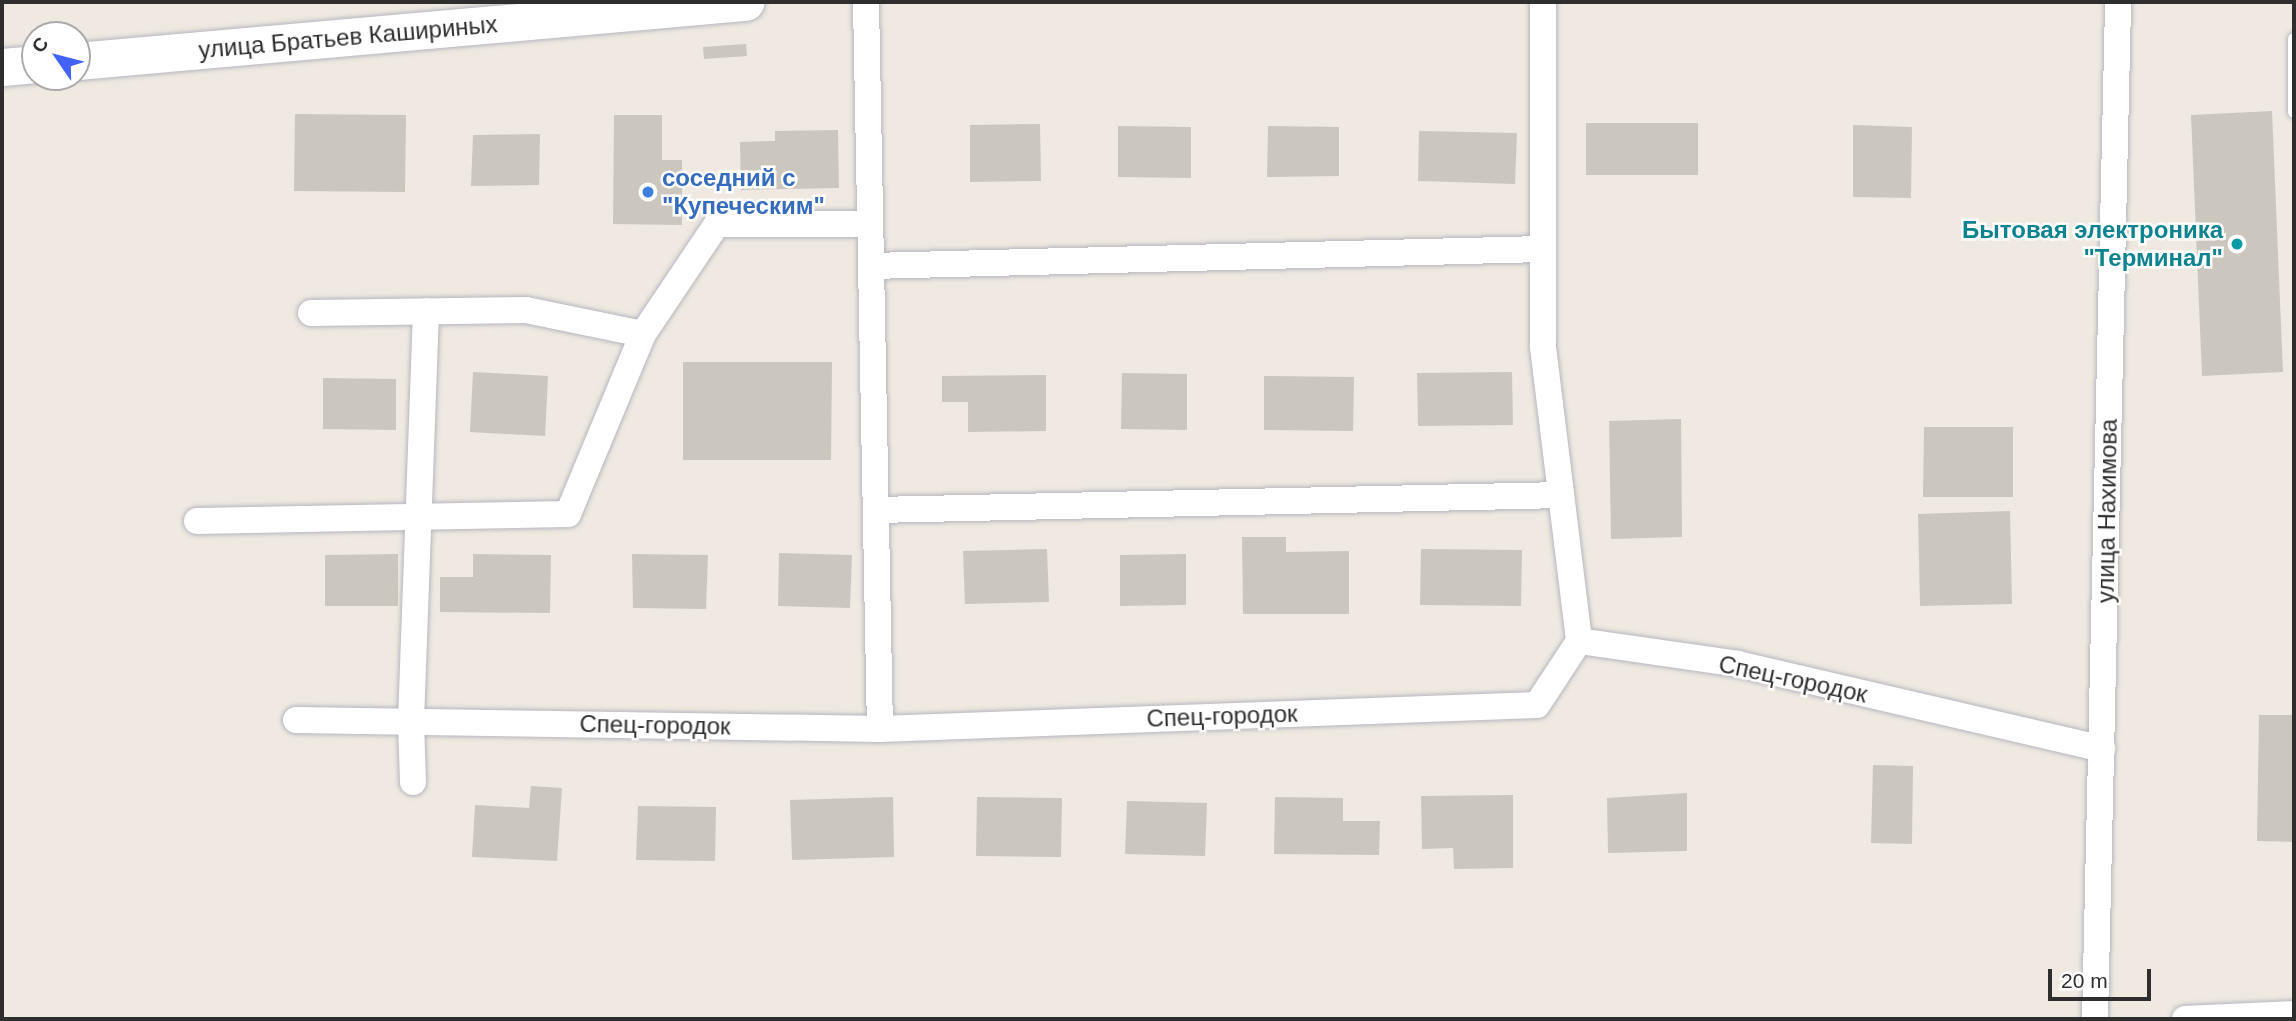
<!DOCTYPE html>
<html>
<head>
<meta charset="utf-8">
<style>
	body { margin:0 }
	#map { position:relative; width:2296px; height:1021px; overflow:hidden; background:#efe9e1; font-family:Helvetica,sans-serif }
	div>[style] { position:absolute }
	.building>* { inset:0; background:#cbc7bf }
	.roads { filter:drop-shadow(0 0 2px #b4b7c1) drop-shadow(0 0 2px #b4b7c1) }
	.lane>* { height:12px; margin:-6px; padding:0 6px; transform-origin:6px; border-radius:6px; background:#fff }
	.street>* { height:26px; margin:-13px; padding:0 13px; transform-origin:13px; border-radius:13px; background:#fff }
	.secondary>* { height:37px; margin:-18.5px; padding:0 18.5px; transform-origin:18.5px; border-radius:18.5px; background:#fff }
	.dots>* { width:19px; height:19px; translate:-50% -50%; box-sizing:border-box; border:4px solid #fff; border-radius:50% }
	span { translate:-50% -50%; white-space:nowrap; text-align:center; line-height:1.15; -webkit-text-stroke:5px #fff; paint-order:stroke }
	.street-label { font-size:24px; color:#2e2e2e }
	.shop-label { font-size:24px; color:#366cbe; font-weight:700 }
	.left { translate:0 -50%; text-align:left }
	.culture-label { font-size:24px; color:#0d838f; font-weight:700 }
	.right { translate:-100% -50%; text-align:right }
	.frame { position:absolute; inset:0; border:4px solid #2e2e2e; pointer-events:none }
	.north { position:absolute; left:21px; top:21px; width:70px; height:70px; box-sizing:border-box; background:#fff; border:2px solid #ababab; border-radius:50%; rotate:305deg; font-size:19px; font-weight:700; line-height:28px; text-align:center; color:#2e2e2e }
	.north::after { content:''; display:block; margin:auto; width:24px; height:32px; background:#4264fb; clip-path:polygon(50% 0,100% 100%,50% 72%,0 100%) }
	.scale { position:absolute; left:2048px; top:969px; width:103px; height:32px; box-sizing:border-box; border:4px solid #2e2e2e; border-top:0; padding-left:9px; font-size:21px; line-height:24px; white-space:nowrap; color:#2e2e2e; -webkit-text-stroke:5px #fff; paint-order:stroke }
</style>
</head>
<body>
<div id="map">
	<div class="building">
		<div style="clip-path:polygon(746px 44px,747px 56px,704px 59px,703px 47px)"></div>
		<div style="clip-path:polygon(2272px 111px,2283px 372px,2202px 376px,2191px 115px)"></div>
		<div style="clip-path:polygon(295px 114px,406px 115px,405px 192px,294px 191px)"></div>
		<div style="clip-path:polygon(614px 115px,662px 115px,662px 160px,682px 160px,682px 225px,613px 224px)"></div>
		<div style="clip-path:polygon(1586px 123px,1698px 123px,1698px 175px,1586px 175px)"></div>
		<div style="clip-path:polygon(1040px 124px,1041px 181px,970px 182px,970px 125px)"></div>
		<div style="clip-path:polygon(1853px 125px,1912px 127px,1911px 198px,1853px 197px)"></div>
		<div style="clip-path:polygon(1118px 126px,1191px 127px,1191px 178px,1118px 177px)"></div>
		<div style="clip-path:polygon(1268px 126px,1339px 127px,1339px 176px,1267px 177px)"></div>
		<div style="clip-path:polygon(838px 130px,839px 188px,741px 190px,740px 142px,775px 141px,775px 131px)"></div>
		<div style="clip-path:polygon(1419px 131px,1517px 133px,1515px 184px,1418px 181px)"></div>
		<div style="clip-path:polygon(540px 134px,539px 185px,471px 186px,473px 135px)"></div>
		<div style="clip-path:polygon(683px 362px,832px 362px,831px 460px,683px 460px)"></div>
		<div style="clip-path:polygon(473px 372px,548px 376px,545px 436px,470px 432px)"></div>
		<div style="clip-path:polygon(1512px 372px,1513px 425px,1418px 426px,1417px 373px)"></div>
		<div style="clip-path:polygon(1122px 373px,1187px 374px,1187px 430px,1121px 429px)"></div>
		<div style="clip-path:polygon(1046px 375px,1046px 431px,968px 432px,968px 402px,942px 402px,942px 376px)"></div>
		<div style="clip-path:polygon(1264px 376px,1354px 377px,1353px 431px,1264px 430px)"></div>
		<div style="clip-path:polygon(323px 378px,396px 379px,396px 430px,323px 429px)"></div>
		<div style="clip-path:polygon(1681px 419px,1682px 537px,1611px 539px,1609px 421px)"></div>
		<div style="clip-path:polygon(1924px 427px,2013px 427px,2013px 497px,1923px 497px)"></div>
		<div style="clip-path:polygon(2010px 511px,2012px 604px,1920px 606px,1918px 514px)"></div>
		<div style="clip-path:polygon(1242px 537px,1286px 537px,1286px 552px,1349px 551px,1349px 614px,1243px 614px)"></div>
		<div style="clip-path:polygon(1047px 549px,1049px 602px,965px 604px,963px 551px)"></div>
		<div style="clip-path:polygon(1421px 549px,1522px 550px,1521px 606px,1420px 605px)"></div>
		<div style="clip-path:polygon(779px 553px,852px 555px,850px 608px,778px 606px)"></div>
		<div style="clip-path:polygon(398px 554px,398px 606px,325px 606px,325px 555px)"></div>
		<div style="clip-path:polygon(473px 554px,551px 555px,550px 613px,440px 612px,440px 577px,473px 577px)"></div>
		<div style="clip-path:polygon(632px 554px,708px 555px,706px 609px,633px 608px)"></div>
		<div style="clip-path:polygon(1186px 554px,1186px 605px,1120px 606px,1120px 555px)"></div>
		<div style="clip-path:polygon(2259px 715px,2294px 715px,2294px 842px,2257px 841px)"></div>
		<div style="clip-path:polygon(1873px 765px,1913px 766px,1912px 844px,1871px 843px)"></div>
		<div style="clip-path:polygon(531px 786px,562px 788px,557px 861px,472px 857px,475px 805px,529px 808px)"></div>
		<div style="clip-path:polygon(1687px 793px,1687px 851px,1608px 853px,1607px 798px)"></div>
		<div style="clip-path:polygon(1513px 795px,1513px 868px,1454px 869px,1453px 848px,1422px 849px,1421px 796px)"></div>
		<div style="clip-path:polygon(893px 797px,894px 857px,792px 860px,790px 800px)"></div>
		<div style="clip-path:polygon(977px 797px,1062px 798px,1061px 857px,976px 856px)"></div>
		<div style="clip-path:polygon(1275px 797px,1343px 798px,1343px 821px,1380px 821px,1379px 855px,1274px 854px)"></div>
		<div style="clip-path:polygon(1127px 801px,1207px 803px,1205px 856px,1125px 854px)"></div>
		<div style="clip-path:polygon(638px 806px,716px 807px,715px 861px,636px 860px)"></div>
	</div>
	<div class="roads">
		<div class="lane">
			<div style="left:2294px;top:39px;width:73px;rotate:90deg"></div>
		</div>
		<div class="street">
			<div style="left:866px;top:2px;width:727px;rotate:88.9deg"></div>
			<div style="left:1543px;top:2px;width:345px;rotate:90deg"></div>
			<div style="left:1543px;top:347px;width:296px;rotate:83deg"></div>
			<div style="left:871px;top:266px;width:672px;rotate:-1.45deg"></div>
			<div style="left:311px;top:313px;width:215px;rotate:-0.8deg"></div>
			<div style="left:526px;top:310px;width:119px;rotate:11.6deg"></div>
			<div style="left:876px;top:510px;width:685px;rotate:-1.25deg"></div>
			<div style="left:197px;top:521px;width:371px;rotate:-1.1deg"></div>
			<div style="left:568px;top:514px;width:195px;rotate:-67.4deg"></div>
			<div style="left:643px;top:334px;width:133px;rotate:-56.1deg"></div>
			<div style="left:717px;top:224px;width:153px"></div>
			<div style="left:296px;top:720px;width:584px;rotate:0.88deg"></div>
			<div style="left:880px;top:729px;width:657px;rotate:-2.09deg"></div>
			<div style="left:1537px;top:705px;width:77px;rotate:-56.7deg"></div>
			<div style="left:1579px;top:641px;width:161px;rotate:8.2deg"></div>
			<div style="left:1738px;top:664px;width:374px;rotate:13.1deg"></div>
			<div style="left:413px;top:782px;width:61px;rotate:-91.9deg"></div>
			<div style="left:411px;top:721px;width:410px;rotate:-87.9deg"></div>
			<div style="left:2095px;top:1019px;width:1017px;rotate:-88.7deg"></div>
			<div style="left:2185px;top:1019px;width:109px;rotate:-2.6deg"></div>
		</div>
		<div class="secondary">
			<div style="left:77px;top:61px;width:671px;rotate:-5.05deg"></div>
			<div style="left:2px;top:67px;width:33px;rotate:-5deg"></div>
		</div>
	</div>
	<div class="dots">
		<div style="left:648px;top:192px;background:#3f7fe0"></div>
		<div style="left:2237px;top:244px;background:#0f9aa8"></div>
	</div>
	<div class="street-label">
		<span style="left:348px;top:37px;rotate:-5deg">улица Братьев Кашириных</span>
		<span style="left:2107px;top:511px;rotate:-89deg">улица Нахимова</span>
		<span style="left:1793px;top:679px;rotate:12deg">Спец-городок</span>
		<span style="left:1222px;top:716px;rotate:-2deg">Спец-городок</span>
		<span style="left:655px;top:725px;rotate:1deg">Спец-городок</span>
	</div>
	<div class="shop-label">
		<span class="left" style="left:662px;top:192px">соседний с<br>"Купеческим"</span>
	</div>
	<div class="culture-label">
		<span class="right" style="left:2223px;top:244px">Бытовая электроника<br>"Терминал"</span>
	</div>
	<div class="frame"></div>
	<div class="north">С</div>
	<div class="scale">20 m</div>
</div>
</body>
</html>
